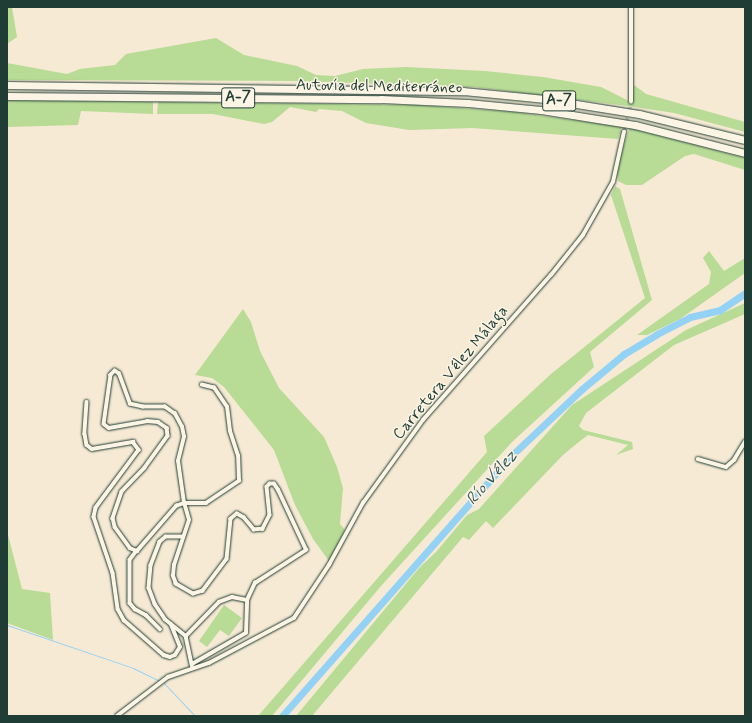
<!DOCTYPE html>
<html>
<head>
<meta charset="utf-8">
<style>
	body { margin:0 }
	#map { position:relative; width:752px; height:723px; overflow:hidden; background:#f6ead4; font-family:Mynerve,sans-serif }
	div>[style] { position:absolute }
	.green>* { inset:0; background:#b8db96 }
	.stream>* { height:1px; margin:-0.5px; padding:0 0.5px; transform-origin:0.5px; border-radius:0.5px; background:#94d2f5 }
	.river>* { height:7px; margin:-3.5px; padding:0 3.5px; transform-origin:3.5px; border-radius:3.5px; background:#94d2f5 }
	.minor-tunnel>* { height:3.5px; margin-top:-1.75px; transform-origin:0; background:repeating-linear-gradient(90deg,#cbc7b4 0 3.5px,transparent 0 5.5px) }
	.roads { filter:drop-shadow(0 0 1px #1f3d34) drop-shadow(0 0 1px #1f3d34) }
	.minor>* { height:3.5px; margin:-1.75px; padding:0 1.75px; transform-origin:1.75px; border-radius:1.75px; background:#fcf5e5 }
	.motorway>* { height:7px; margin:-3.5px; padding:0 3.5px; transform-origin:3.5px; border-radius:3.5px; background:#fcf5e5 }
	span { translate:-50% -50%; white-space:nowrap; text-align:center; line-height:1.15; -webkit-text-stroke:3px #fcf5e5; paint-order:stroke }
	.shield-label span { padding:1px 3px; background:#fcf5e5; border:1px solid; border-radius:3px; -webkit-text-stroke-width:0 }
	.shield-label { font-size:15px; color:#1f3d34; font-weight:700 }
	.street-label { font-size:16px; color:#1f3d34 }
	.water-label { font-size:17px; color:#365b5b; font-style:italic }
	.frame { position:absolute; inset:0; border:8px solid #1f3d34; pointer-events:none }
</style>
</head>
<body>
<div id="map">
	<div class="green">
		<div style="clip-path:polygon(7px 7px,12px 7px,17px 37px,7px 44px)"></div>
		<div style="clip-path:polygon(216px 38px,244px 55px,297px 66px,316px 75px,335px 76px,363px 69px,406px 67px,485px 71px,543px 77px,601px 87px,633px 103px,634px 85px,646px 94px,745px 122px,745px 132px,674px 113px,628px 106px,474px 87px,295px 81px,7px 80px,7px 63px,67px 74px,80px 69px,115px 65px,126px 54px)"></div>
		<div style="clip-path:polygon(7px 100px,153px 102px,153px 114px,81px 111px,78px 125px,7px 127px)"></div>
		<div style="clip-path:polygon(158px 102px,418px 105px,514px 112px,622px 127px,618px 139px,472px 128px,409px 130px,366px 123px,342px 111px,319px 109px,316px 112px,290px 107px,272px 122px,264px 124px,213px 114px,157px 114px)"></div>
		<div style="clip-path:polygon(629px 128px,745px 158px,745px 170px,694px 154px,685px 156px,642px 185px,626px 185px,618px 181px,617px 170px)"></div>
		<div style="clip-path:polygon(615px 186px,620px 189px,652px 300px,590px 352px,594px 367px,512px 442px,381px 586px,272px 716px,258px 716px,487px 452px,484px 436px,551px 374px,645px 298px,611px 195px)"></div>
		<div style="clip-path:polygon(709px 251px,724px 271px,745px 258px,745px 273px,680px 319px,647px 335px,637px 335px,709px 284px,711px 272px,703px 258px)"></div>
		<div style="clip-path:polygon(745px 303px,745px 314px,674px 345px,586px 413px,579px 426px,583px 430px,632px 442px,633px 449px,616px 455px,628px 445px,588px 435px,580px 441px,563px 455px,495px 526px,493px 528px,486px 521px,469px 540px,463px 537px,312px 716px,296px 716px,419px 568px,436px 552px,467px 515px,479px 509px,572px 405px,686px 330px)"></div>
		<div style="clip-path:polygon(243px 309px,251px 322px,260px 351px,279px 388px,324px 437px,337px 467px,343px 488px,340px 524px,345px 530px,329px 561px,313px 539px,295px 505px,274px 450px,224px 387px,212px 378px,195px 375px)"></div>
		<div style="clip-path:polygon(7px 531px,22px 589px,50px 593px,53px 640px,7px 623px)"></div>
		<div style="clip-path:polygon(224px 605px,242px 618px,229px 636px,220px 630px,207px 647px,199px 641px)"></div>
	</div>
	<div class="stream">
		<div style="left:7px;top:625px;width:133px;rotate:18.8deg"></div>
		<div style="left:133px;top:668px;width:30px;rotate:26deg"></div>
		<div style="left:163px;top:682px;width:47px;rotate:46.7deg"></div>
	</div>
	<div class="river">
		<div style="left:282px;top:716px;width:348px;rotate:-48.6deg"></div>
		<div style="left:512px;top:455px;width:96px;rotate:-43.3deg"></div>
		<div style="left:582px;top:389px;width:55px;rotate:-39.8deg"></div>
		<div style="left:624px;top:354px;width:39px;rotate:-31deg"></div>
		<div style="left:657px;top:334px;width:37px;rotate:-27deg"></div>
		<div style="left:690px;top:317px;width:31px;rotate:-13deg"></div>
		<div style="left:720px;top:310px;width:30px;rotate:-34deg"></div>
	</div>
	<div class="minor-tunnel">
		<div style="left:624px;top:132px;width:31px;rotate:-77deg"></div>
	</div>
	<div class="roads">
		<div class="minor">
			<div style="left:631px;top:102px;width:95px;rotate:-90deg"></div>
			<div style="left:87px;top:402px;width:32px;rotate:94deg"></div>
			<div style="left:85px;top:434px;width:11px;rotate:80deg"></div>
			<div style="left:87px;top:445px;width:6px;rotate:39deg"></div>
			<div style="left:92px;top:449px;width:42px;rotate:-9.7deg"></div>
			<div style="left:133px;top:442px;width:10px;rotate:53deg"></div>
			<div style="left:139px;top:450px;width:72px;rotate:126.6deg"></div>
			<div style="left:96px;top:508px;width:9px;rotate:103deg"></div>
			<div style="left:94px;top:517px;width:59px;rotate:71.3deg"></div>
			<div style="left:113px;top:573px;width:36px;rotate:82deg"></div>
			<div style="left:118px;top:609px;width:13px;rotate:61deg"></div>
			<div style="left:124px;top:620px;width:53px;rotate:41.2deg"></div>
			<div style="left:164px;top:655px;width:6px;rotate:18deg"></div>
			<div style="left:170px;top:657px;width:5px;rotate:-22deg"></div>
			<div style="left:175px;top:655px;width:9px;rotate:-58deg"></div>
			<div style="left:180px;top:647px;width:24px;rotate:-112deg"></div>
			<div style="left:698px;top:459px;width:29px;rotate:16deg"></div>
			<div style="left:726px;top:467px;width:11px;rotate:-41deg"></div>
			<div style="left:734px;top:460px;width:21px;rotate:-59deg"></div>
			<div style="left:182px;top:537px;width:16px;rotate:180deg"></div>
			<div style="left:166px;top:537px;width:8px;rotate:140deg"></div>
			<div style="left:160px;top:542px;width:25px;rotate:111deg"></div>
			<div style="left:151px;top:565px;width:23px;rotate:95deg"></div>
			<div style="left:149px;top:588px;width:17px;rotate:69deg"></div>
			<div style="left:155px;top:604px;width:18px;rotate:56deg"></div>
			<div style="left:165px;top:619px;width:27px;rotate:39deg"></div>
			<div style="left:186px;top:636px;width:30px;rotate:78deg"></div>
			<div style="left:137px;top:551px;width:11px;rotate:128deg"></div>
			<div style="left:130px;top:560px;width:43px;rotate:90deg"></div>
			<div style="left:130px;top:603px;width:8px;rotate:50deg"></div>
			<div style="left:135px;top:609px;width:13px;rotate:29deg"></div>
			<div style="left:146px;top:615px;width:20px;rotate:45deg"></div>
			<div style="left:186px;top:636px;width:47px;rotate:-45.9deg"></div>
			<div style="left:219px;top:602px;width:14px;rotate:-21deg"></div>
			<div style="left:232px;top:597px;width:15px;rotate:11deg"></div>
			<div style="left:192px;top:664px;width:62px;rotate:-29.9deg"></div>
			<div style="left:246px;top:633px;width:33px;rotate:-88deg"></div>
			<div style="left:247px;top:600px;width:19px;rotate:-65deg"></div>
			<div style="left:255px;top:583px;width:61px;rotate:-32.9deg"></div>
			<div style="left:306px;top:550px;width:66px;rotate:-115deg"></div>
			<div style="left:278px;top:490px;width:7px;rotate:-124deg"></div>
			<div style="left:274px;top:484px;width:4px;rotate:180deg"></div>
			<div style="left:270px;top:484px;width:4px;rotate:135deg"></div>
			<div style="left:267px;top:487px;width:28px;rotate:84deg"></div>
			<div style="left:270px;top:515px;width:16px;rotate:117deg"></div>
			<div style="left:263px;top:529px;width:9px;rotate:174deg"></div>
			<div style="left:254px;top:530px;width:16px;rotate:-130deg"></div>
			<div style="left:244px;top:518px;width:8px;rotate:-150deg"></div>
			<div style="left:237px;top:514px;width:8px;rotate:140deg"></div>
			<div style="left:231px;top:519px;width:40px;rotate:95.7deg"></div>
			<div style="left:227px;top:559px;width:40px;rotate:127deg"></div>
			<div style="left:203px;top:591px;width:10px;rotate:163deg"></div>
			<div style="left:193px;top:594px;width:20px;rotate:-150deg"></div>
			<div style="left:176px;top:584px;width:9px;rotate:-111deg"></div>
			<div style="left:173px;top:576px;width:11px;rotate:-85deg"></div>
			<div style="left:174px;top:565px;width:47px;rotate:-71.6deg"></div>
			<div style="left:189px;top:520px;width:18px;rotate:-106deg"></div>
			<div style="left:184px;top:503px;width:42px;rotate:-98.1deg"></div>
			<div style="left:178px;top:461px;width:25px;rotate:-76deg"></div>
			<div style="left:184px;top:437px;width:10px;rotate:-101deg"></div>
			<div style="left:182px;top:427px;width:15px;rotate:-118deg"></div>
			<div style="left:175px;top:414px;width:12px;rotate:-145deg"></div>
			<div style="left:165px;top:407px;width:22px;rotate:180deg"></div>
			<div style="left:143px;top:407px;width:13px;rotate:-167deg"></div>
			<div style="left:130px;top:404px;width:32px;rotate:-110deg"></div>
			<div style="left:119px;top:374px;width:5px;rotate:-143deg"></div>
			<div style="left:115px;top:371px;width:6px;rotate:135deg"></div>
			<div style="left:111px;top:375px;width:49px;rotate:98.1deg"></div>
			<div style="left:104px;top:424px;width:6px;rotate:39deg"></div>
			<div style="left:109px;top:428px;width:39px;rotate:-10deg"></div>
			<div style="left:147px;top:421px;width:11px;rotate:5deg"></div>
			<div style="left:158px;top:422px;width:11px;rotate:34deg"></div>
			<div style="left:167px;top:428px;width:8px;rotate:83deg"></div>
			<div style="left:168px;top:436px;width:39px;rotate:126deg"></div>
			<div style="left:145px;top:468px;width:33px;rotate:134deg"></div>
			<div style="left:122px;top:492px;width:28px;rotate:109deg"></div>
			<div style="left:113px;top:518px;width:9px;rotate:77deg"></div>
			<div style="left:115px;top:527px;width:26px;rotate:54deg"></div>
			<div style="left:130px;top:548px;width:8px;rotate:23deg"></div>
			<div style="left:137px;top:551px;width:60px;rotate:-49.1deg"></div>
			<div style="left:176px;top:506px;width:9px;rotate:-21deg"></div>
			<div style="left:184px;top:503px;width:22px"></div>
			<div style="left:206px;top:503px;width:40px;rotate:-34deg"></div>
			<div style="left:239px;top:481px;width:25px;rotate:-92deg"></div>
			<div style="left:238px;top:456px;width:26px;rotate:-108deg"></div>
			<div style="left:230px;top:431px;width:24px;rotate:-97deg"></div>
			<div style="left:227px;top:407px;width:23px;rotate:-124deg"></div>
			<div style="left:214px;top:388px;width:12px;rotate:-166deg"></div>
			<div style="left:117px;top:716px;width:64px;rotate:-37.4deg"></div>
			<div style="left:168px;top:677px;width:43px;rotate:-18.9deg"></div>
			<div style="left:209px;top:663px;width:96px;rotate:-27.9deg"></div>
			<div style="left:294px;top:618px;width:64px;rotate:-56.6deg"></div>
			<div style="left:329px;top:565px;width:71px;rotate:-61.3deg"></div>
			<div style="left:363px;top:503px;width:102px;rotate:-54.1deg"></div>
			<div style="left:423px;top:420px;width:193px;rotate:-48.6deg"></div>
			<div style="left:551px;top:275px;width:51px;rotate:-51.3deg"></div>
			<div style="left:583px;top:235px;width:61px;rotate:-60.5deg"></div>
			<div style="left:613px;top:182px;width:51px;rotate:-77.6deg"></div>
		</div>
		<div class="motorway">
			<div style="left:7px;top:85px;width:456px;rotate:0.8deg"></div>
			<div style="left:463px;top:91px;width:82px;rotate:5.6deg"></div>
			<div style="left:545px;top:99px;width:95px;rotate:9.1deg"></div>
			<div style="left:639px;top:114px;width:109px;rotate:13.8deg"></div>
			<div style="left:7px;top:96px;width:374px;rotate:0.5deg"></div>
			<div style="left:381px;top:99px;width:87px;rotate:2.6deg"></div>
			<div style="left:468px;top:103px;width:73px;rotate:5.5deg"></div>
			<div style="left:541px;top:110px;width:95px;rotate:9.1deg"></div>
			<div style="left:635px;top:125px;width:114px;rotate:14.3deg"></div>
		</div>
	</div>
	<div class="shield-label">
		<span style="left:238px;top:98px">A-7</span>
		<span style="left:559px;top:101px">A-7</span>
	</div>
	<div class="street-label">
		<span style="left:379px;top:87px;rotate:1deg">Autovía del Mediterráneo</span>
		<span style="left:451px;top:373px;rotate:-50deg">Carretera Vélez Málaga</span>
	</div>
	<div class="water-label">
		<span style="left:492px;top:478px;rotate:-48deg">Río Vélez</span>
	</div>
	<div class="frame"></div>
</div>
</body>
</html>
